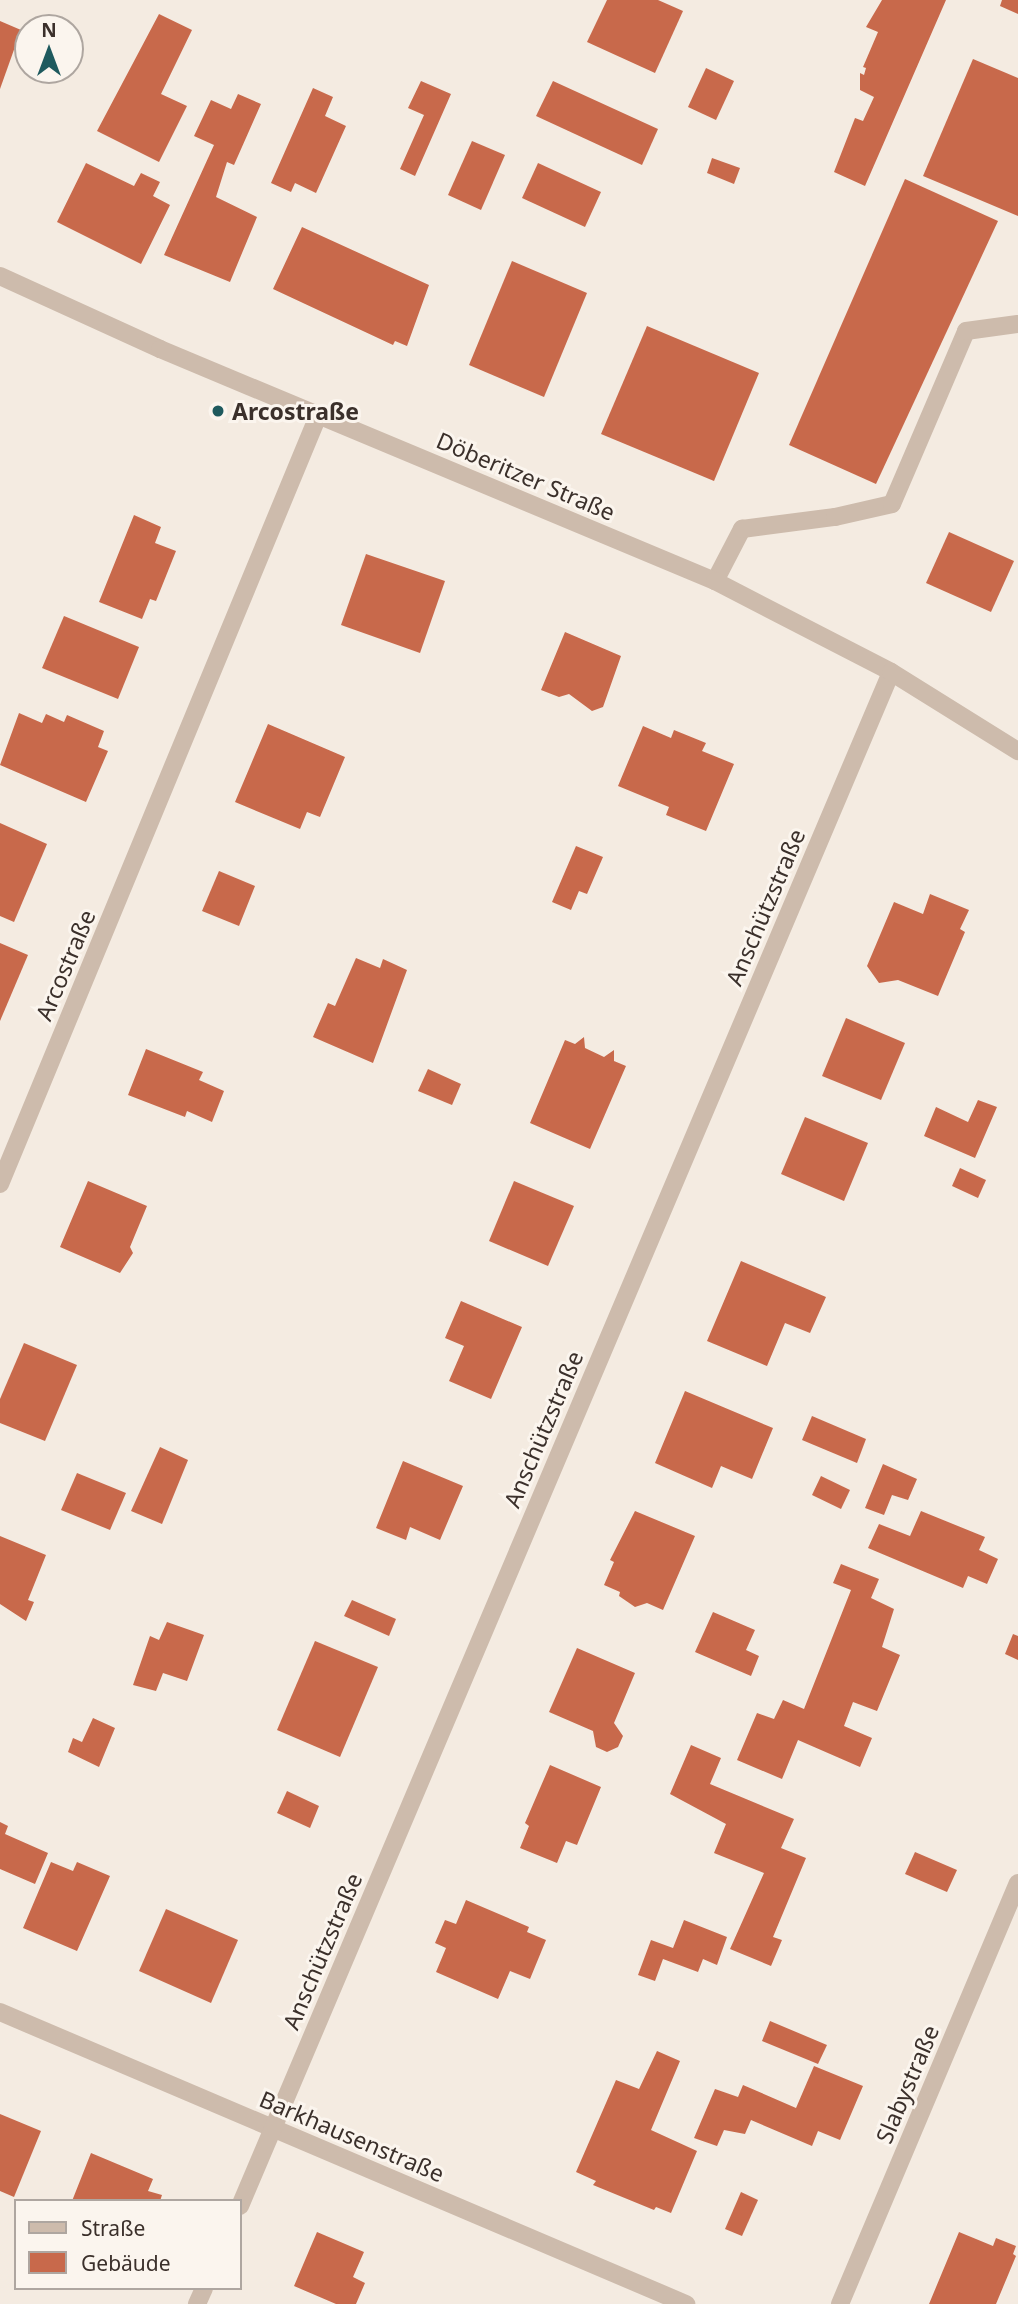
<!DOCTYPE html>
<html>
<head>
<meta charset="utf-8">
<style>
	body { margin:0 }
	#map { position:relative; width:1018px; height:2304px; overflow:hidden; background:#f4ebe1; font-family:"Noto Sans",sans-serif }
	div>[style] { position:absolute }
	.building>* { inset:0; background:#c8694b }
	.service>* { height:18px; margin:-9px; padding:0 9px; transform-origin:9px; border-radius:9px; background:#cdbbac }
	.minor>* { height:18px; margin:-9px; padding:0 9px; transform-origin:9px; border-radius:9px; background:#cdbbac }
	.tertiary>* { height:18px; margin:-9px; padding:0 9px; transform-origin:9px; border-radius:9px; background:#cdbbac }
	.dots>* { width:19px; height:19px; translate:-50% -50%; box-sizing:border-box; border:4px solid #fbf5ee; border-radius:50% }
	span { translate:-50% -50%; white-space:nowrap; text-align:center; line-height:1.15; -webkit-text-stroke:6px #fbf5ee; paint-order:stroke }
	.poi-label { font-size:23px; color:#3b302b; font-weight:700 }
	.left { translate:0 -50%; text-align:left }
	.street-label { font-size:23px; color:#3b302b }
	.legend { position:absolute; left:14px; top:2199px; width:228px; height:91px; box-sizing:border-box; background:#fbf5ee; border:2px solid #aea6a0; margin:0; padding:9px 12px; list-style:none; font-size:21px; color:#3b302b }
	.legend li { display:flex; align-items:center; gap:14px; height:35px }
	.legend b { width:35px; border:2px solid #aea6a0 }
	.north { position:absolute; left:14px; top:14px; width:70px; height:70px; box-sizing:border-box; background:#fbf5ee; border:2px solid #aea6a0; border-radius:50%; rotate:0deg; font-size:19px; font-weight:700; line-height:28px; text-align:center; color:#3b302b }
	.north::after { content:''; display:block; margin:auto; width:24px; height:32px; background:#1f5a5e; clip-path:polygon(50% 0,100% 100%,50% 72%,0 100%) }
</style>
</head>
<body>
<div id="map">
	<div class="building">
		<div style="clip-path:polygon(607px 0,658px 0,683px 11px,655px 73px,587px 42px)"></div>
		<div style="clip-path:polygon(882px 0,946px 0,865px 186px,834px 172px,855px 118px,863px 121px,874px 97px,860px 90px,860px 73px,864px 75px,866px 68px,863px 67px,878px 32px,866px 27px)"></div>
		<div style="clip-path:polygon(1002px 0,1018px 0,1018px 14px,1000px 6px)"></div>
		<div style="clip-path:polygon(159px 14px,192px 30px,161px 94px,187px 106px,159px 162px,97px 131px)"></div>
		<div style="clip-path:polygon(0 21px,21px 30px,0 89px)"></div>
		<div style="clip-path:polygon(973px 59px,1018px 78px,1018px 216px,923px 176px)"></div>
		<div style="clip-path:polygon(706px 68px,734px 81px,716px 120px,688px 107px)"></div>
		<div style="clip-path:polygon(421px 81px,451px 94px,415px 176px,400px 169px,424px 115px,408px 108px)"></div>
		<div style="clip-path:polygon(553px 81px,658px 129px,642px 165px,536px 116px)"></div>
		<div style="clip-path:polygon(313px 88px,333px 97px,325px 116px,346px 126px,316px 193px,295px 183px,291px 192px,271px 183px)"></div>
		<div style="clip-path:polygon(238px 94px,261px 104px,234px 165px,227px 162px,216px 197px,257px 217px,230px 282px,164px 255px,214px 145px,194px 136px,211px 100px,231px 109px)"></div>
		<div style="clip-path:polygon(472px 141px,505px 155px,481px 210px,448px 195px)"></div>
		<div style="clip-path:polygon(712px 158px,740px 168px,734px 184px,707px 173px)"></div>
		<div style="clip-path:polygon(86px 163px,134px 186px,141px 173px,160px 182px,153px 196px,170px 205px,141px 264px,57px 222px)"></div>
		<div style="clip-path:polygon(538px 163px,601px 192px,585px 227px,522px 198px)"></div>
		<div style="clip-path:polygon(905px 179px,998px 221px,876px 484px,789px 445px)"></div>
		<div style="clip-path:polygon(302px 227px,429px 285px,407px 346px,395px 341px,393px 345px,273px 289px)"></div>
		<div style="clip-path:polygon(512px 261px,587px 293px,544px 397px,469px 365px)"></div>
		<div style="clip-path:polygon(647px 326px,759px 373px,714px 481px,601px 434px)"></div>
		<div style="clip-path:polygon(134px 515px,161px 527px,155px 543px,176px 551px,156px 601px,150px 599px,142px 619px,99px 602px)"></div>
		<div style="clip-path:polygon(949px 532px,1014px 561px,991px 612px,926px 583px)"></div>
		<div style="clip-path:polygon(366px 554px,445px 581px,420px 653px,341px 625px)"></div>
		<div style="clip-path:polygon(64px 616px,139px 647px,118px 699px,42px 668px)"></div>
		<div style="clip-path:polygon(565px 632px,621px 656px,603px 707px,592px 711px,569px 694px,559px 697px,541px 690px)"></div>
		<div style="clip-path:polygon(19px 713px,42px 723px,46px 714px,64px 722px,67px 715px,104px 731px,98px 747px,108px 751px,86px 802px,0 765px)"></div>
		<div style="clip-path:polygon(268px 724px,345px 757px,320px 817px,307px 812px,300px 829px,235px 802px)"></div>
		<div style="clip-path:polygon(643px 726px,671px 738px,674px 730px,706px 743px,702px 751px,734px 764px,706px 831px,666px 815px,669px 807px,618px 786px)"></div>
		<div style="clip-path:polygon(0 823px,47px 844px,14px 922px,0 916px)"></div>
		<div style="clip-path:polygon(576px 846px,603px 857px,587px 894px,579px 891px,571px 910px,552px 902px)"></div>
		<div style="clip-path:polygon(219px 871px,255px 886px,239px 926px,202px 911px)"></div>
		<div style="clip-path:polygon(930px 894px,969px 910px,960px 929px,965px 932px,938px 996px,898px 980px,879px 983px,867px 966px,894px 902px,923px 914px)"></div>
		<div style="clip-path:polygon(0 943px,28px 955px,0 1021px)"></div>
		<div style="clip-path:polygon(356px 958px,380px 968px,383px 959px,407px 970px,373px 1063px,313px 1037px,328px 1003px,335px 1006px)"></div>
		<div style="clip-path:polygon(846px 1018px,905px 1043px,881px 1100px,822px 1076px)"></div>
		<div style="clip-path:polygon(584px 1037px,585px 1048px,604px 1057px,614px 1050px,614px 1061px,626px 1066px,590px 1149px,530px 1123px,565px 1040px,575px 1044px)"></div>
		<div style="clip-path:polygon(146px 1049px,203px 1072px,199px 1080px,224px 1091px,212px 1122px,187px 1111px,185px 1117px,128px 1095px)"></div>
		<div style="clip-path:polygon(428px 1069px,461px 1084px,452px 1105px,418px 1091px)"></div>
		<div style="clip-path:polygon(978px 1100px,997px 1107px,975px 1158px,924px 1136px,936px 1107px,968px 1122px)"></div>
		<div style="clip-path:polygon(805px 1117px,868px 1143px,844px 1201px,781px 1174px)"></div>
		<div style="clip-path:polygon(960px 1168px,986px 1180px,978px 1198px,952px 1186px)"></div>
		<div style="clip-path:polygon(88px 1181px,147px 1206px,130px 1247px,133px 1253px,120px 1273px,60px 1247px)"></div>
		<div style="clip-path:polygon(514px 1181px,574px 1206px,548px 1266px,489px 1241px)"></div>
		<div style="clip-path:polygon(741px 1261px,826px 1297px,810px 1333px,785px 1323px,767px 1366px,707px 1341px)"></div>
		<div style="clip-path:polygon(461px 1301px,522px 1327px,491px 1399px,449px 1381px,464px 1346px,445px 1338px)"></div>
		<div style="clip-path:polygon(24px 1343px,77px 1365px,45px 1441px,0 1423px,0 1399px)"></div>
		<div style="clip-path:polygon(685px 1391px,773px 1428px,752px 1479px,721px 1466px,712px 1488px,655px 1463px)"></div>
		<div style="clip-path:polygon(812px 1416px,866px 1439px,857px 1463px,802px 1440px)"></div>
		<div style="clip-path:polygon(160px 1447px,188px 1460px,162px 1524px,131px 1511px)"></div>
		<div style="clip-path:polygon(403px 1461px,463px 1486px,440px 1540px,410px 1527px,406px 1540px,376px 1528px)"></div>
		<div style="clip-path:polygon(883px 1464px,917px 1479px,908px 1500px,892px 1495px,884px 1515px,865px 1508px)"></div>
		<div style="clip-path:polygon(77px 1473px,126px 1493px,110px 1530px,61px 1510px)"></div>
		<div style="clip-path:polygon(821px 1476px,850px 1490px,841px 1509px,812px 1495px)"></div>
		<div style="clip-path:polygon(635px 1511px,695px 1536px,663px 1610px,647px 1603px,635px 1607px,619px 1596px,620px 1592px,604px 1585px,614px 1562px,610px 1560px)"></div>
		<div style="clip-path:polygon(921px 1511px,985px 1537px,979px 1550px,998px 1559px,987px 1584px,968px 1576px,963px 1588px,868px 1548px,879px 1524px,910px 1536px)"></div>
		<div style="clip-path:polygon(0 1536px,46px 1555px,28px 1600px,34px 1602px,26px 1621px,0 1604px)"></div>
		<div style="clip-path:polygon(841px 1564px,879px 1579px,871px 1598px,894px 1609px,882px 1647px,900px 1655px,877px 1711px,853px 1702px,844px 1726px,872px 1738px,860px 1767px,798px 1740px,782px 1779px,737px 1760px,757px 1713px,774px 1719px,783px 1700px,804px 1709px,851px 1590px,833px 1583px)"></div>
		<div style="clip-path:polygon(352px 1600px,396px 1619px,389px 1636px,344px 1616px)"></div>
		<div style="clip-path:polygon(713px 1612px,755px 1630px,746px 1650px,759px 1656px,751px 1676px,695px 1652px)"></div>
		<div style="clip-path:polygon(167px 1622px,204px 1635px,187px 1681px,163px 1673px,156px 1691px,133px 1685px,150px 1636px,159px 1640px)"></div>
		<div style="clip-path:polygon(1013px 1634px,1018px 1636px,1018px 1660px,1005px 1654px)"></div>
		<div style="clip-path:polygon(315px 1641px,378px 1667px,340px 1757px,277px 1730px)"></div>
		<div style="clip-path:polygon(577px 1648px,635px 1673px,614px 1723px,623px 1736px,618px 1747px,607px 1752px,596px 1747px,593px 1731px,549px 1712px)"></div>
		<div style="clip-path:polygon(93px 1718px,115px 1728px,99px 1767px,68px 1752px,73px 1738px,82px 1742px)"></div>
		<div style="clip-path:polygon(691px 1745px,721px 1758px,710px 1784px,794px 1819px,781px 1848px,806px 1858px,773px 1937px,782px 1940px,771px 1966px,730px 1949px,764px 1873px,714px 1853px,726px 1824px,670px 1794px)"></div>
		<div style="clip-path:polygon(550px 1765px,601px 1787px,577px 1845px,566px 1841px,557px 1863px,520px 1848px,529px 1826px,525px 1823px)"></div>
		<div style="clip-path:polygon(287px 1791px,319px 1806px,310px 1828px,277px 1813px)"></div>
		<div style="clip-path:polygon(0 1822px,8px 1826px,5px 1834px,48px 1853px,35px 1884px,0 1869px)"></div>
		<div style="clip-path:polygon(915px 1852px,957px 1870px,947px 1892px,905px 1874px)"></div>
		<div style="clip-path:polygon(51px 1862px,73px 1871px,77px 1862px,110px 1876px,77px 1951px,23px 1928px)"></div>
		<div style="clip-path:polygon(466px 1900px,529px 1927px,527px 1932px,546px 1940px,530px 1979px,510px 1971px,498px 1999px,436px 1972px,446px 1948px,435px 1943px,445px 1920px,456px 1924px)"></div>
		<div style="clip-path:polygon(166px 1909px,238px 1940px,211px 2003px,139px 1971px)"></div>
		<div style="clip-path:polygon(684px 1920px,727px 1937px,717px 1965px,703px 1959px,698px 1972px,663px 1959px,655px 1981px,638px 1975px,651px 1940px,673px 1948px)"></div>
		<div style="clip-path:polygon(770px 2021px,827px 2045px,818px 2064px,762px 2041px)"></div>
		<div style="clip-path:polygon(657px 2051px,680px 2061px,651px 2130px,697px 2151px,671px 2213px,656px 2207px,654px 2210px,593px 2185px,596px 2181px,576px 2172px,616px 2080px,639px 2089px)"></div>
		<div style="clip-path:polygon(814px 2066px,863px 2086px,840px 2140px,818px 2131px,812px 2146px,751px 2120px,745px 2134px,724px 2130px,717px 2146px,694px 2138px,715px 2089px,738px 2097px,743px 2085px,796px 2108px)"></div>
		<div style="clip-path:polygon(0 2114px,41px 2131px,14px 2197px,0 2191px)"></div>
		<div style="clip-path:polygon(91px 2153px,153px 2179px,148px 2191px,162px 2195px,160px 2201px,72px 2201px)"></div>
		<div style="clip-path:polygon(741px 2192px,758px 2200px,742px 2236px,725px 2229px)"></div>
		<div style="clip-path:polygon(317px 2232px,364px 2252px,353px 2277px,365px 2283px,356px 2304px,336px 2304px,294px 2286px)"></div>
		<div style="clip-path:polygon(959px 2232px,993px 2246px,996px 2238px,1016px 2246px,1013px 2254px,1016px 2256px,996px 2304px,929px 2304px)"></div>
	</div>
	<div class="service">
		<div style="left:715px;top:581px;width:59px;rotate:-62.6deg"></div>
		<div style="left:742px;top:529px;width:94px;rotate:-7.4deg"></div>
		<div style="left:835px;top:517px;width:58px;rotate:-12.8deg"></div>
		<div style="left:892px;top:504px;width:188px;rotate:-66.8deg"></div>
		<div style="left:966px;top:331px;width:52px;rotate:-7.7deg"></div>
	</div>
	<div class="minor">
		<div style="left:0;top:1184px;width:831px;rotate:-67.51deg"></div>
		<div style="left:0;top:2012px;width:746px;rotate:23.06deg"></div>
		<div style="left:240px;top:2206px;width:1666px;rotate:-67deg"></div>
		<div style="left:197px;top:2304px;width:17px;rotate:-66deg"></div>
		<div style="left:840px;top:2304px;width:457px;rotate:-67.1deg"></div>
	</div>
	<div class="tertiary">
		<div style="left:0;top:276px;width:176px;rotate:24.5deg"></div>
		<div style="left:160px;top:349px;width:602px;rotate:22.69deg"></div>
		<div style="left:715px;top:581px;width:198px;rotate:27.3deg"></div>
		<div style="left:891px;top:672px;width:150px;rotate:31.9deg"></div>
	</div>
	<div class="dots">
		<div style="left:218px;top:411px;background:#1f5a5e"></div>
	</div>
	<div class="poi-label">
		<span class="left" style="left:232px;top:411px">Arcostraße</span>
	</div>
	<div class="street-label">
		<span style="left:526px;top:476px;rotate:23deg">Döberitzer Straße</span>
		<span style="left:765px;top:907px;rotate:-67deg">Anschützstraße</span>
		<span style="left:65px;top:965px;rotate:-67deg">Arcostraße</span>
		<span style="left:543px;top:1429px;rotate:-67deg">Anschützstraße</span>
		<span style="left:322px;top:1951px;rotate:-67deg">Anschützstraße</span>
		<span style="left:907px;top:2084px;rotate:-67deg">Slabystraße</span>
		<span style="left:352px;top:2136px;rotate:23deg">Barkhausenstraße</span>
	</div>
	<ul class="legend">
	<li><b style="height:9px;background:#cdbbac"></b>Straße</li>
	<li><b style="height:19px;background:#c8694b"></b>Gebäude</li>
	</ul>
	<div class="north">N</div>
</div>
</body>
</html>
